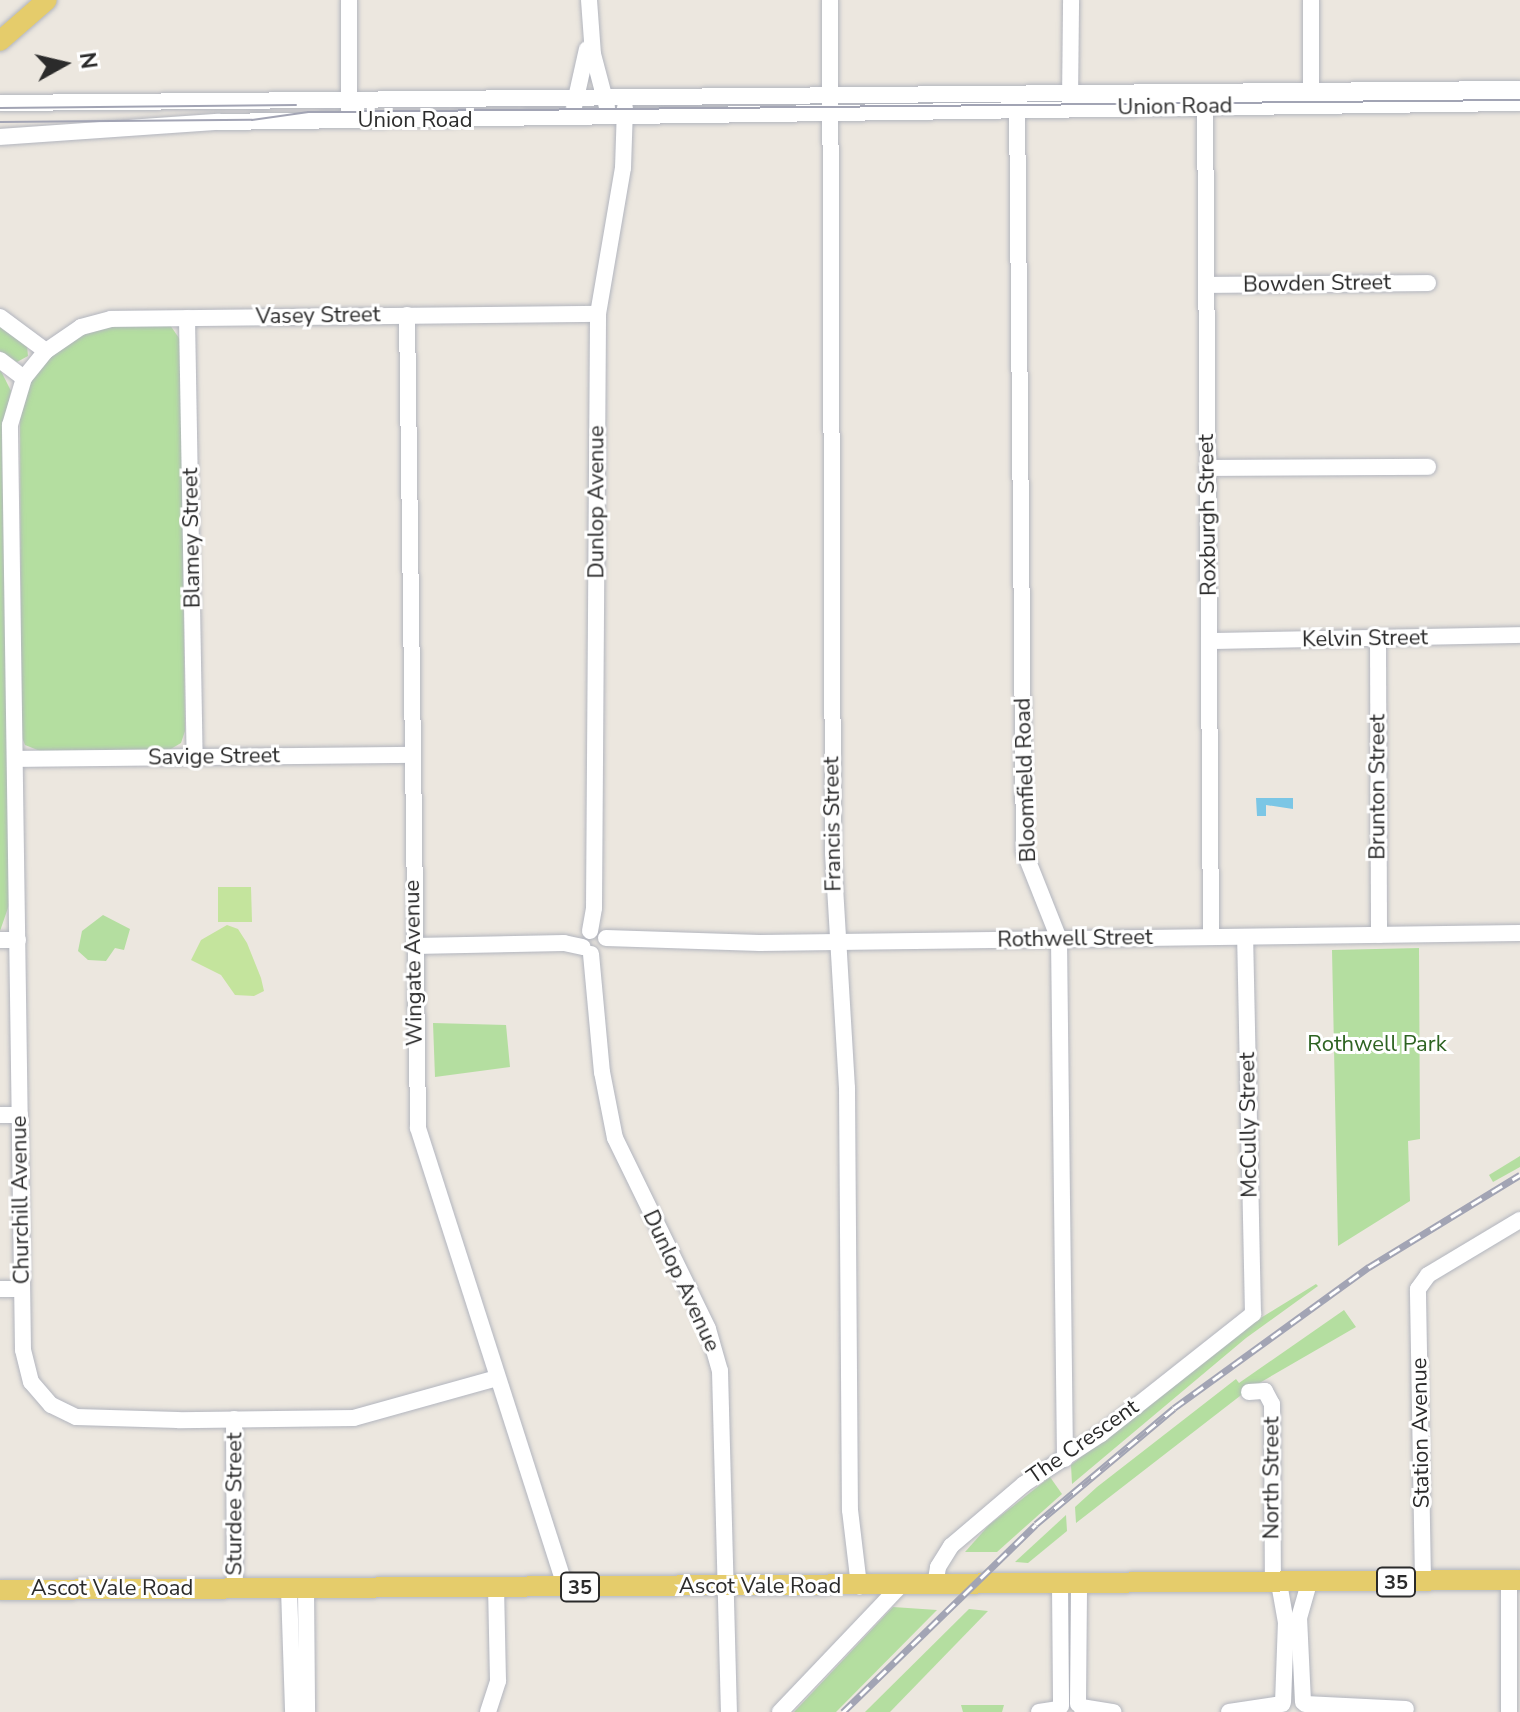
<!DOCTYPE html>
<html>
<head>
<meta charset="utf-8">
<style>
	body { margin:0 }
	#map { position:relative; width:1520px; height:1712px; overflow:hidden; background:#ece7df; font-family:"Nunito Sans",sans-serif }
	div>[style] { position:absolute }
	.green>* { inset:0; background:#b4dea0 }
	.pitch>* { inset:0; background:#c4e49d }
	.water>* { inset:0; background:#7bc6e5 }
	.roads { filter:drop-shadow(0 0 2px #b2b5be) drop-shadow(0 0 2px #b2b5be) }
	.minor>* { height:16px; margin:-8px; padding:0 8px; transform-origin:8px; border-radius:8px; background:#fff }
	.major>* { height:20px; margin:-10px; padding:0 10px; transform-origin:10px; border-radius:10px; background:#e5cc6b }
	.tram>* { height:2px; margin:-1px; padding:0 1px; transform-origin:1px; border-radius:1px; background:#a2a4b4 }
	.rail>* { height:7px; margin-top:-3.5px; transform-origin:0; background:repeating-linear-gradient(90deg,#fff 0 12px,#a2a4b4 0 24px); box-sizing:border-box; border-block:2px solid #a2a4b4 }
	span { translate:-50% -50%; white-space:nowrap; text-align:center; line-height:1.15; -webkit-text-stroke:6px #fff; paint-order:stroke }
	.shield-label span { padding:2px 6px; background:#fff; border:2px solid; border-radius:6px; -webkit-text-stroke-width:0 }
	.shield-label { font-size:20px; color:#2b2b2b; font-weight:700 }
	.street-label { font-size:22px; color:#2b2b2b }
	.park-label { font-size:22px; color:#2d6321 }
	.north { position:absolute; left:24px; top:24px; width:80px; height:80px; -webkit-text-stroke:6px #fff; paint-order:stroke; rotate:82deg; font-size:22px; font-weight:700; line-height:32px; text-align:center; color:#2b2b2b }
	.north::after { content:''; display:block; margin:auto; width:28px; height:36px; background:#2b2b2b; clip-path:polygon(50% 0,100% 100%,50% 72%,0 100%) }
</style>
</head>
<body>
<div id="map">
	<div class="green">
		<div style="clip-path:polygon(0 325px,27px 346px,28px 356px,17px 362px,0 351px)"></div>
		<div style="clip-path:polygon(103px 325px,170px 325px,181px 341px,185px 731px,181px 743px,169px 750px,40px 751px,25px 745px,21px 735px,20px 406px,33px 375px,60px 346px)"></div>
		<div style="clip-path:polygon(0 369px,11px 391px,3px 428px,9px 905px,0 931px)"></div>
		<div style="clip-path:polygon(103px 915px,130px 929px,124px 950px,115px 948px,106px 961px,88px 960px,78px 951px,82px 931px)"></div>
		<div style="clip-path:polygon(1419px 948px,1420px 1139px,1408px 1141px,1410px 1201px,1338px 1246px,1332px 950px)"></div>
		<div style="clip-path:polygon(433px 1023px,506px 1025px,510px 1067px,435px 1077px)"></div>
		<div style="clip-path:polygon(1520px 1156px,1520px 1167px,1493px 1182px,1489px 1175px)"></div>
		<div style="clip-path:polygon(1316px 1284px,1318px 1286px,1246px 1338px,1072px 1484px,1071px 1465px,1251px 1324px)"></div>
		<div style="clip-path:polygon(1344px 1310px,1356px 1327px,1249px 1389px,1076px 1523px,1075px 1507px,1097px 1487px,1236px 1379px,1239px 1383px)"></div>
		<div style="clip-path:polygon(1050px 1477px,1062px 1494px,997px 1552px,965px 1552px,989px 1525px)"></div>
		<div style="clip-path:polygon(1066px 1515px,1067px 1531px,1028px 1563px,1015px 1562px)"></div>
		<div style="clip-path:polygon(893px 1607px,937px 1610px,836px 1712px,794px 1712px)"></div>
		<div style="clip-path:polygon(969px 1609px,988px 1611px,890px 1712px,865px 1712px)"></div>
		<div style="clip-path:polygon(961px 1705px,1004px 1705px,1002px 1712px,963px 1712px)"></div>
	</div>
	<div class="pitch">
		<div style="clip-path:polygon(218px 887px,251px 887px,252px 922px,218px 922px)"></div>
		<div style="clip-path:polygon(227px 925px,238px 929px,247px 943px,261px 978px,264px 991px,254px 996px,235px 995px,221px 975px,191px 960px,201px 940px)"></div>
	</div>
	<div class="water">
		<div style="clip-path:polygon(1256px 798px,1293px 798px,1293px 809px,1266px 805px,1266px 816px,1257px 816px)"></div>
	</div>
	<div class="roads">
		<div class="minor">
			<div style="left:349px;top:0;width:110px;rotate:90deg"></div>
			<div style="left:589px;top:0;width:54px;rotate:85.8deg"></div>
			<div style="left:593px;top:54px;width:55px;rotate:75.2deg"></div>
			<div style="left:830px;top:0;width:853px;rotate:89.8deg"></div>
			<div style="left:833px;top:853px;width:235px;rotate:86.6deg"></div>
			<div style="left:847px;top:1088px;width:422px;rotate:89.6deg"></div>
			<div style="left:850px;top:1510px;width:77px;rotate:83.2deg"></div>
			<div style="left:1205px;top:99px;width:838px;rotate:89.59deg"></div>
			<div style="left:1017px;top:100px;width:751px;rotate:89.47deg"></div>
			<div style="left:1024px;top:851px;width:95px;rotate:68.3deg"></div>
			<div style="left:1059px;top:939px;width:520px;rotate:89.34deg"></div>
			<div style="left:1070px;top:102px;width:102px;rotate:-89.4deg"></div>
			<div style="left:1311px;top:102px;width:102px;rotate:-90deg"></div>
			<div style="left:0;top:103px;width:1520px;rotate:-0.53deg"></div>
			<div style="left:574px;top:107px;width:59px;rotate:-77.4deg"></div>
			<div style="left:0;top:137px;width:218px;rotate:-4deg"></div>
			<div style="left:217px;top:122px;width:1303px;rotate:-0.84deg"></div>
			<div style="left:1207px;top:285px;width:221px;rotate:-0.5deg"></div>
			<div style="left:407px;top:315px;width:813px;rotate:89.22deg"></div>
			<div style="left:418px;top:1128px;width:482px;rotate:72.2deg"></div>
			<div style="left:0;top:317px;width:57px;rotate:36.5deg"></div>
			<div style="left:187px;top:318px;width:440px;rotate:89deg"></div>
			<div style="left:0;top:360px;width:30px;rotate:37deg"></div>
			<div style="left:1207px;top:468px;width:221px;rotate:-0.3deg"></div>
			<div style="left:1378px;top:639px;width:296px;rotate:89.8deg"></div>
			<div style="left:1209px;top:641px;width:311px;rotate:-1.1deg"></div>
			<div style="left:16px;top:759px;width:396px;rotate:-0.6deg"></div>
			<div style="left:590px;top:931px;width:23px;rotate:-80deg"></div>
			<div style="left:594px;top:908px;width:594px;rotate:-89.61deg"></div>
			<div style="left:598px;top:314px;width:148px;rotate:-80.3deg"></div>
			<div style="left:623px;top:168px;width:60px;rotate:-88.1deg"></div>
			<div style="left:606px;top:938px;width:154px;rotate:1.9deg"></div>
			<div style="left:760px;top:943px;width:760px;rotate:-0.75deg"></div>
			<div style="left:0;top:940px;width:18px"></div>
			<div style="left:414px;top:946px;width:150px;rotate:-1.1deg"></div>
			<div style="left:564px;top:943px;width:19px;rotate:12deg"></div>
			<div style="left:591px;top:954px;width:119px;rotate:84.7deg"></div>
			<div style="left:602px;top:1072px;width:67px;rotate:78.9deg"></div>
			<div style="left:615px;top:1138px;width:212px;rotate:64deg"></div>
			<div style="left:708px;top:1329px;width:44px;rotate:74.1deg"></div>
			<div style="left:720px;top:1371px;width:341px;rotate:88.5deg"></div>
			<div style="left:0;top:1115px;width:20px"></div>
			<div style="left:0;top:1289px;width:22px"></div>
			<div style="left:497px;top:1378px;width:148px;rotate:164.4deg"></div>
			<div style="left:354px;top:1418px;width:176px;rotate:179.3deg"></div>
			<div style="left:178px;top:1420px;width:102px;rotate:-178.3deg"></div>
			<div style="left:76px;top:1417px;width:28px;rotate:-154deg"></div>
			<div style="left:51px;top:1405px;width:30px;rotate:-131deg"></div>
			<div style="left:31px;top:1382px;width:33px;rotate:-104deg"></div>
			<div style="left:23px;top:1350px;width:925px;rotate:-90.81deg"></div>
			<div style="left:10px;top:425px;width:49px;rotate:-73.4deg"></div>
			<div style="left:24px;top:378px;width:35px;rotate:-51deg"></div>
			<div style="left:46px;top:351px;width:42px;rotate:-34.4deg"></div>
			<div style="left:81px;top:327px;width:31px;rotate:-15deg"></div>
			<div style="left:111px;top:319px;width:487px;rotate:-0.6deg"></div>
			<div style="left:1249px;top:1392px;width:16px;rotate:-4deg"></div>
			<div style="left:1265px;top:1391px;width:15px;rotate:62deg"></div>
			<div style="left:1272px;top:1404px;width:179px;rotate:89.7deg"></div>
			<div style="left:234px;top:1419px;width:169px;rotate:89.7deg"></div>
			<div style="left:1423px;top:1581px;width:292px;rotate:-91deg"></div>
			<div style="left:1418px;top:1289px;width:17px;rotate:-54deg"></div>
			<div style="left:1428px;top:1275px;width:107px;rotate:-30.9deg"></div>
			<div style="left:1279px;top:1583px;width:39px;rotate:80deg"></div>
			<div style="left:1286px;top:1621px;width:81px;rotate:92.1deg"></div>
			<div style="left:1060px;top:1585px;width:121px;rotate:89.5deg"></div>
			<div style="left:935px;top:1586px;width:19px;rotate:-81deg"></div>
			<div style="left:938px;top:1567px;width:25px;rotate:-58deg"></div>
			<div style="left:951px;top:1546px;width:96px;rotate:-40.3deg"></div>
			<div style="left:1024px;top:1484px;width:92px;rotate:-33deg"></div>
			<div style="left:1101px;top:1434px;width:194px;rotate:-38.3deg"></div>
			<div style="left:1253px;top:1314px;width:377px;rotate:-91.2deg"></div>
			<div style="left:306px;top:1588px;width:124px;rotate:89.5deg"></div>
			<div style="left:289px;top:1589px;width:123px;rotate:88.1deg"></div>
			<div style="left:1303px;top:1702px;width:84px;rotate:-92.7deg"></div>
			<div style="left:1299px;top:1618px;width:36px;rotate:-74deg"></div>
			<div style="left:1078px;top:1704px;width:119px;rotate:-89.5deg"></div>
			<div style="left:1305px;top:1704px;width:101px;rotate:2.8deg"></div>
			<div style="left:1081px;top:1707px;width:33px;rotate:9deg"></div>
			<div style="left:488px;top:1712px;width:33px;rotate:-72deg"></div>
			<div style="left:498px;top:1681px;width:94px;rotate:-91.2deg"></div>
			<div style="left:780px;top:1712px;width:174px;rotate:-46.4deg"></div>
			<div style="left:1039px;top:1712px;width:20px;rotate:-9deg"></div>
			<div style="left:1229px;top:1712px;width:54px;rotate:-8.6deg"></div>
			<div style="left:1509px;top:1712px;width:132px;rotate:-90deg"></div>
		</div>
		<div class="major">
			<div style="left:0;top:41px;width:62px;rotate:-41.1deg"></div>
			<div style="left:0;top:1590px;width:1520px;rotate:-0.38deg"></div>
		</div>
	</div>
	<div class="tram">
		<div style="left:0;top:108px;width:296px;rotate:-0.6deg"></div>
		<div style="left:0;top:122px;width:252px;rotate:-0.5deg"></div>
		<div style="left:252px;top:120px;width:57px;rotate:-8.1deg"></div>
		<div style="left:308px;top:112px;width:1212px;rotate:-0.57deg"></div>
	</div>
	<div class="rail">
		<div style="left:843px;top:1712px;width:269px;rotate:-44.2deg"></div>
		<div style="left:1036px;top:1524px;width:180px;rotate:-40deg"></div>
		<div style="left:1174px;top:1408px;width:241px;rotate:-35.9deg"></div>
		<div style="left:1369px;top:1267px;width:177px;rotate:-31.4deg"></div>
	</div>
	<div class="shield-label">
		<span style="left:1396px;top:1582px">35</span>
		<span style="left:580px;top:1587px">35</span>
	</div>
	<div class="street-label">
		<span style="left:1175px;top:107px;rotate:-1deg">Union Road</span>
		<span style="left:415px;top:121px">Union Road</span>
		<span style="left:1317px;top:284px;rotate:-1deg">Bowden Street</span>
		<span style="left:318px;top:316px;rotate:-1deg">Vasey Street</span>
		<span style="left:597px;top:502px;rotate:-90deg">Dunlop Avenue</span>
		<span style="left:1208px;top:515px;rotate:-91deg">Roxburgh Street</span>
		<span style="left:192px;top:538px;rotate:-91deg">Blamey Street</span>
		<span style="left:1365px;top:639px;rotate:-1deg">Kelvin Street</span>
		<span style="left:214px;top:757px;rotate:-1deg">Savige Street</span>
		<span style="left:1026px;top:780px;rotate:-92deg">Bloomfield Road</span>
		<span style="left:1378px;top:787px;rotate:-90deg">Brunton Street</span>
		<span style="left:833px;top:824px;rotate:-91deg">Francis Street</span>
		<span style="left:1075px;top:939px;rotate:-1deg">Rothwell Street</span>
		<span style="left:414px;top:963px;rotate:-91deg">Wingate Avenue</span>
		<span style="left:1249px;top:1125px;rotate:-91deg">McCully Street</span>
		<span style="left:21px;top:1200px;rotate:-91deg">Churchill Avenue</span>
		<span style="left:681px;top:1281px;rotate:65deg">Dunlop Avenue</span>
		<span style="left:1421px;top:1433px;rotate:-91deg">Station Avenue</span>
		<span style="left:1083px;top:1442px;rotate:-35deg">The Crescent</span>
		<span style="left:1272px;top:1478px;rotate:-90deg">North Street</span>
		<span style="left:235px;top:1504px;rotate:-90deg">Sturdee Street</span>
		<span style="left:760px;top:1587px">Ascot Vale Road</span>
		<span style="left:112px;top:1589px">Ascot Vale Road</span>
	</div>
	<div class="park-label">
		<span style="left:1377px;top:1045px">Rothwell Park</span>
	</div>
	<div class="north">N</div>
</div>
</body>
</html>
